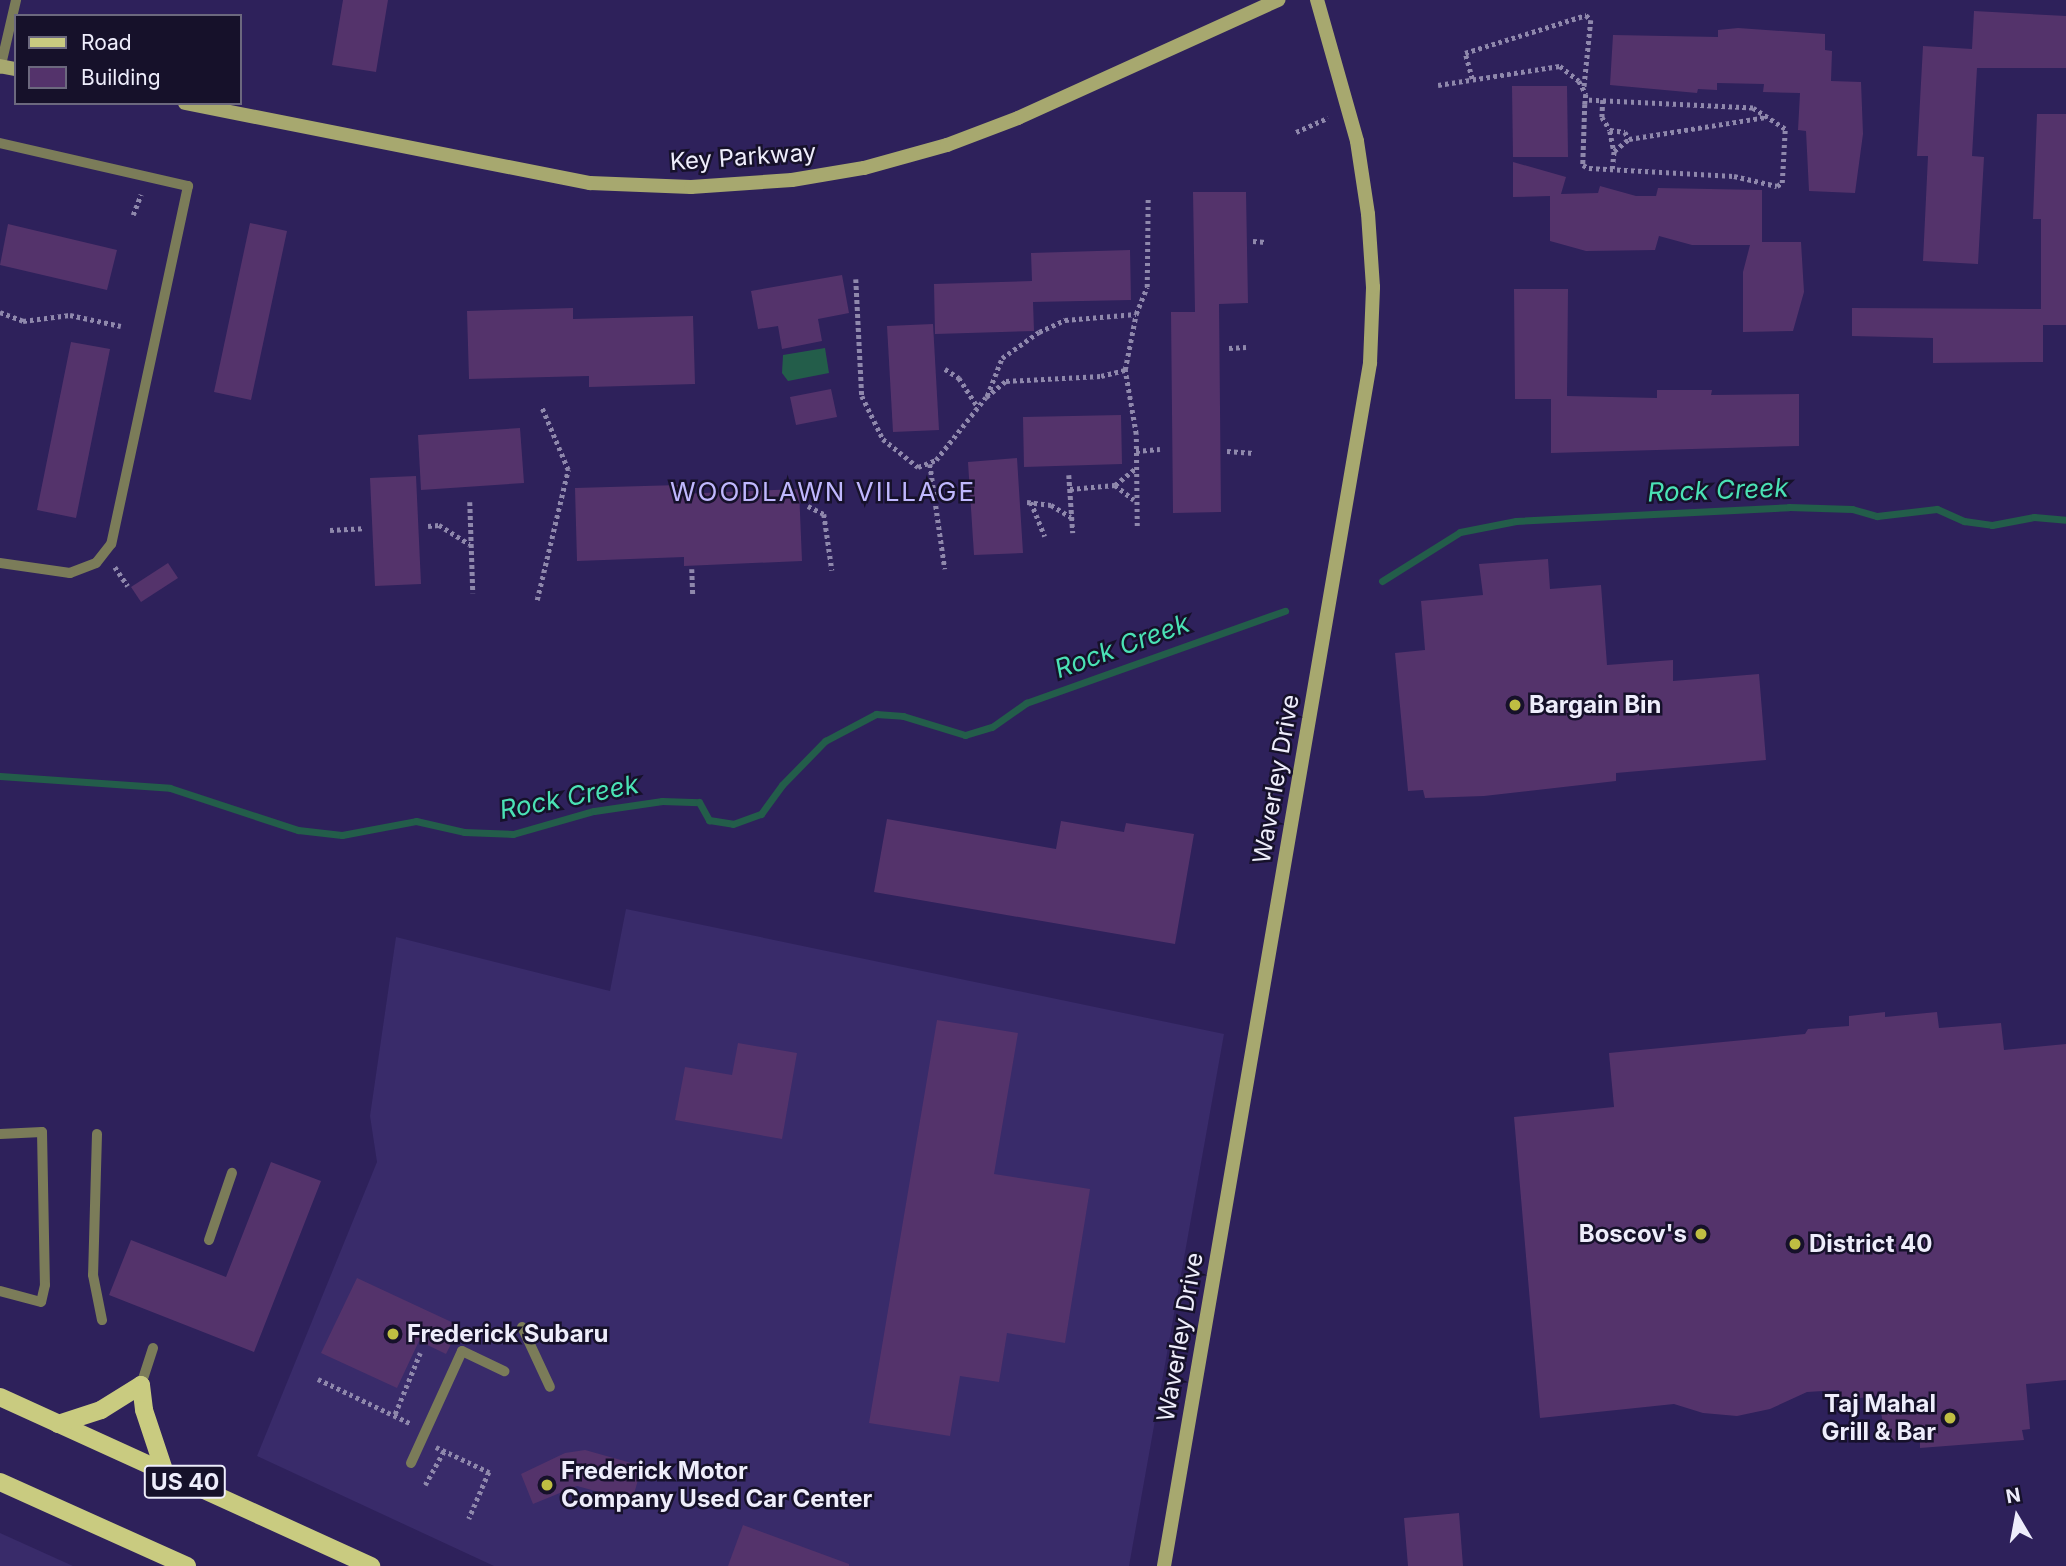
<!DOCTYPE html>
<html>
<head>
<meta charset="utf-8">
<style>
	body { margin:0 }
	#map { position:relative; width:2066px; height:1566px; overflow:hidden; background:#2e215b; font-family:Inter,sans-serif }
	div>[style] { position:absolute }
	.built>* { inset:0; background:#392b6a }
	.water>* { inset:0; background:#235d4a }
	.stream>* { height:7px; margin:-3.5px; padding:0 3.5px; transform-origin:3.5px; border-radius:3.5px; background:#235d4a }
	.building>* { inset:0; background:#54336b }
	.path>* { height:4.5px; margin-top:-2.25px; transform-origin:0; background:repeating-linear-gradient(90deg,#8f88ac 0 3.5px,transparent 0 7px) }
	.lane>* { height:10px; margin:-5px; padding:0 5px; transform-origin:5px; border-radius:5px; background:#7b7c59 }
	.secondary>* { height:14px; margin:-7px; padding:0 7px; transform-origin:7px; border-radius:7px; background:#a7a86f }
	.primary>* { height:18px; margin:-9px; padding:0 9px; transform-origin:9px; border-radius:9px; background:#c9cb80 }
	.dots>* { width:19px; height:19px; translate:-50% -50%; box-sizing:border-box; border:4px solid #16112a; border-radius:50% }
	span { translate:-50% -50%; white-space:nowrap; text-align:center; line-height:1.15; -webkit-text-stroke:5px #16112a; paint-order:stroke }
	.shield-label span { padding:2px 5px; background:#16112a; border:2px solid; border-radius:5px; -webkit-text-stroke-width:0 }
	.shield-label { font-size:23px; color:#eeedfb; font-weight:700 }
	.street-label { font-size:24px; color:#eeedfb }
	.poi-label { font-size:24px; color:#eeedfb; font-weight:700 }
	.left { translate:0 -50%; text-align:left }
	.right { translate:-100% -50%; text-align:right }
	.water-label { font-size:26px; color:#4ae2b5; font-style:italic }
	.neighbourhood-label { font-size:26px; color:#c0b8fe; letter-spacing:2px }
	.legend { position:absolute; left:14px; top:14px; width:228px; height:91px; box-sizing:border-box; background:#16112a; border:2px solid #6c697e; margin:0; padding:9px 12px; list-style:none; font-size:21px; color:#eeedfb }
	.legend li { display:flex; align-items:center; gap:14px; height:35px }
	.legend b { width:35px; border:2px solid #6c697e }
	.north { position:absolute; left:1982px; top:1482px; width:70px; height:70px; -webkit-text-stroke:5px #16112a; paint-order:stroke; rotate:350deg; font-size:19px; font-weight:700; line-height:28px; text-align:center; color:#eeedfb }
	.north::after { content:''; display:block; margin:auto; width:24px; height:32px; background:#eeedfb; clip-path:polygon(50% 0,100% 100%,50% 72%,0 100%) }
</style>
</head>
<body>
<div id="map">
	<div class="built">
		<div style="clip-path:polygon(626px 909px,1224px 1034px,1129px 1566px,494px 1566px,257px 1456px,377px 1162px,370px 1116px,396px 937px,610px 991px)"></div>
		<div style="clip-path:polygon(0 1533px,73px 1566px,0 1566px)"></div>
	</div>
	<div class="water">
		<div style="clip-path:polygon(825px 348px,829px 373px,788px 381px,782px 373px,783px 355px)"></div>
	</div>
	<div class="stream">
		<div style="left:1382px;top:581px;width:92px;rotate:-32.1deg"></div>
		<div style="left:1460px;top:532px;width:57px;rotate:-11.1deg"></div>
		<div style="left:1516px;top:521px;width:273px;rotate:-2.9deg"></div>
		<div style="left:1789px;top:507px;width:63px;rotate:1.8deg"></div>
		<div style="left:1852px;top:509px;width:26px;rotate:16deg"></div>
		<div style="left:1877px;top:516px;width:60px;rotate:-6.7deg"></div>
		<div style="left:1937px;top:509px;width:30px;rotate:24deg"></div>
		<div style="left:1964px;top:521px;width:28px;rotate:8deg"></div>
		<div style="left:1992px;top:525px;width:43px;rotate:-10.8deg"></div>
		<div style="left:2034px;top:517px;width:32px;rotate:5deg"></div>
		<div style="left:0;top:776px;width:170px;rotate:4deg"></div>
		<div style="left:170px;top:788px;width:135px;rotate:18.2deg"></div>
		<div style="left:298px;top:830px;width:44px;rotate:6.5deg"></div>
		<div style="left:342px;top:835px;width:75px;rotate:-10.7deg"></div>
		<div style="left:416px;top:821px;width:49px;rotate:12.9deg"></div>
		<div style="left:464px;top:832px;width:49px;rotate:2.3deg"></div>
		<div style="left:513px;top:834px;width:84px;rotate:-15.9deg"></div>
		<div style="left:594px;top:811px;width:69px;rotate:-8.4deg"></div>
		<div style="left:662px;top:801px;width:37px;rotate:2deg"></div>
		<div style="left:699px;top:802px;width:21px;rotate:61deg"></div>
		<div style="left:709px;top:820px;width:24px;rotate:9deg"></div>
		<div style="left:733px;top:824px;width:30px;rotate:-20deg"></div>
		<div style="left:761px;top:814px;width:36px;rotate:-54deg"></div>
		<div style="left:782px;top:785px;width:62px;rotate:-45.7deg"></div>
		<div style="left:825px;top:741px;width:58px;rotate:-27.9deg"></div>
		<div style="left:876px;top:714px;width:27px;rotate:4deg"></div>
		<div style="left:903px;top:716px;width:65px;rotate:17deg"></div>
		<div style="left:965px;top:735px;width:28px;rotate:-17deg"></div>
		<div style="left:992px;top:727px;width:42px;rotate:-35.2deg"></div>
		<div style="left:1026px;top:703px;width:275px;rotate:-19.6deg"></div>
	</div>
	<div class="building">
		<div style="clip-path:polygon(343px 0,388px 0,376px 72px,332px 65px)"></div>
		<div style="clip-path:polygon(1974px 11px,2066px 16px,2066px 68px,1977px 68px,1972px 156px,1984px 157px,1978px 264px,1923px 261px,1928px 156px,1917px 156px,1923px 46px,1972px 49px)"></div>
		<div style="clip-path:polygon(1738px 28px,1825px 34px,1825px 50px,1832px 51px,1831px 81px,1861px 82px,1863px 134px,1855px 193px,1809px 191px,1806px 131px,1798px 130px,1800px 93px,1763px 92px,1764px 84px,1717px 83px,1717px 90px,1698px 89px,1697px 93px,1610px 85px,1613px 35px,1718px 37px,1718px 30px)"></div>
		<div style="clip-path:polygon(1512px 86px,1567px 86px,1568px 157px,1513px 157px)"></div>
		<div style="clip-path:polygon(2037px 114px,2066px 114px,2066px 325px,2043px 325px,2043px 362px,1933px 363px,1933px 338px,1852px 336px,1852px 308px,2041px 309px,2041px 219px,2033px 219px)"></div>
		<div style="clip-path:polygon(1513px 162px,1566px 177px,1561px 194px,1598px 193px,1600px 186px,1636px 196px,1656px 196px,1658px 188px,1762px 190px,1762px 242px,1801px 242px,1804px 292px,1793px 331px,1743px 332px,1743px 272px,1750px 245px,1692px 245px,1659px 236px,1655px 250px,1586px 251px,1550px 241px,1550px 196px,1513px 197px)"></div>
		<div style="clip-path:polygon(1193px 192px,1246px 192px,1248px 303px,1219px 304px,1221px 512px,1173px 513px,1171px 312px,1195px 312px)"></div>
		<div style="clip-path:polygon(250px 223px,287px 231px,251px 400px,214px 392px)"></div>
		<div style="clip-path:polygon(8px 224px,117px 250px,107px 290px,0 265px)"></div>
		<div style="clip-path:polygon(1130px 250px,1131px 300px,1033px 302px,1034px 331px,935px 334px,934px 284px,1032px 281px,1031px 253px)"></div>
		<div style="clip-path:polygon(842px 275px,849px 313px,818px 319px,822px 341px,782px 349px,778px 326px,758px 329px,751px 291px)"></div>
		<div style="clip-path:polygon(1514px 289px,1568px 289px,1567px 396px,1657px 398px,1657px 390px,1712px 390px,1711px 395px,1799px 394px,1799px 446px,1551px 453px,1551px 399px,1515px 399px)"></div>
		<div style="clip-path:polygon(573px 308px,573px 319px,693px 316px,695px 384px,589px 387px,589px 376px,469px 379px,467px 311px)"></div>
		<div style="clip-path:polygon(933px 324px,939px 430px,893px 432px,887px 326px)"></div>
		<div style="clip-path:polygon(71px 342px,110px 349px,76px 518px,37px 510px)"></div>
		<div style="clip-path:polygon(831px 389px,837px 417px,796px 425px,790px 397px)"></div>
		<div style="clip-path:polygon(1121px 415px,1122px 464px,1024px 467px,1023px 417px)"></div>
		<div style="clip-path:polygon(520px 428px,524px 483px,421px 490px,418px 435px)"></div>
		<div style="clip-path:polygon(1017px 458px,1023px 553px,974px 555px,968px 462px)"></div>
		<div style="clip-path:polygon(416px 476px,421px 584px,375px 586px,370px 478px)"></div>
		<div style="clip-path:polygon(679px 485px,679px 494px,799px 489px,802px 561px,684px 566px,684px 557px,577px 561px,575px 488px)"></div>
		<div style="clip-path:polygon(1548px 559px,1550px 589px,1601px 585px,1607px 665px,1673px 660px,1673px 681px,1759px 674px,1766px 760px,1616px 773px,1616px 781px,1484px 796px,1425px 798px,1423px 790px,1408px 791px,1395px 653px,1425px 650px,1421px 601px,1483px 595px,1479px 564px)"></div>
		<div style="clip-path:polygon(168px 563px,178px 578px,141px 602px,131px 587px)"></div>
		<div style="clip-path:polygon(887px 819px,1056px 849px,1061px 821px,1124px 832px,1126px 823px,1194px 834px,1175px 944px,874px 892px)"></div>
		<div style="clip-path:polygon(1885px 1012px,1885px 1017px,1937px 1012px,1939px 1028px,2001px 1023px,2004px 1050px,2066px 1044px,2066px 1380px,2026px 1384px,2030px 1429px,2022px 1430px,2024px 1440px,1920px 1448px,1920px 1441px,1886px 1440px,1878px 1396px,1840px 1400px,1839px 1390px,1807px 1392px,1770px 1409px,1737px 1416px,1703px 1413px,1674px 1404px,1540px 1418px,1514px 1117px,1614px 1107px,1609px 1053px,1805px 1034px,1808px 1029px,1849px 1026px,1849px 1016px)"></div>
		<div style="clip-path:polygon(937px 1020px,1018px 1033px,994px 1174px,1090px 1189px,1065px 1343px,1007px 1333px,999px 1382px,960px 1376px,950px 1436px,869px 1423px)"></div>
		<div style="clip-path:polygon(738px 1043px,797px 1053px,782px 1139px,675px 1120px,685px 1067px,732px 1075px)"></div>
		<div style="clip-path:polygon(271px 1162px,321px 1181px,254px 1352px,109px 1295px,131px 1240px,226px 1277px)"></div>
		<div style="clip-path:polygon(357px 1278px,460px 1326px,446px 1354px,419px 1341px,397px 1388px,321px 1353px)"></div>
		<div style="clip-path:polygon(585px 1450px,642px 1466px,632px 1501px,577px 1486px,533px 1504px,521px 1474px,565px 1453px)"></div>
		<div style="clip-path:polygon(1459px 1513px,1463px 1566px,1408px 1566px,1404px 1518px)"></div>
		<div style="clip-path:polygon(743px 1525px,849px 1564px,849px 1566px,728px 1566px)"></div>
	</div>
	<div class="path">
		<div style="left:1472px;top:79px;width:27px;rotate:-105deg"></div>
		<div style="left:1465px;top:53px;width:127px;rotate:-17.4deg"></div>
		<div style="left:1586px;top:15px;width:7px;rotate:45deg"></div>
		<div style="left:1591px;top:20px;width:69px;rotate:95.8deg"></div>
		<div style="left:1438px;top:85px;width:123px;rotate:-8.9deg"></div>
		<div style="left:1560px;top:66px;width:24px;rotate:38deg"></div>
		<div style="left:1579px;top:81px;width:15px;rotate:62deg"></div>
		<div style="left:1586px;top:94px;width:10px;rotate:96deg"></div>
		<div style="left:1585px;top:104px;width:61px;rotate:91.9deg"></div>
		<div style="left:1583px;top:165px;width:7px;rotate:27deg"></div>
		<div style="left:1589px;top:168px;width:145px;rotate:3.2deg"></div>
		<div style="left:1734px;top:176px;width:44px;rotate:13.1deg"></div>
		<div style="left:1777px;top:186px;width:6px;rotate:-31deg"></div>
		<div style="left:1782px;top:183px;width:54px;rotate:-86.8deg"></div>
		<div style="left:1785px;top:129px;width:38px;rotate:-147deg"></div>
		<div style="left:1753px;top:108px;width:168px;rotate:-177.3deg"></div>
		<div style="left:1603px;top:100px;width:17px;rotate:93deg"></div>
		<div style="left:1602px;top:117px;width:15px;rotate:58deg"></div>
		<div style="left:1610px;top:130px;width:15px;rotate:8deg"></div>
		<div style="left:1625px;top:132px;width:8px;rotate:60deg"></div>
		<div style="left:1610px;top:131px;width:20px;rotate:79deg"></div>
		<div style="left:1296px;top:132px;width:35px;rotate:-24deg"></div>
		<div style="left:1612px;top:169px;width:18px;rotate:-84deg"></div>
		<div style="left:1614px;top:151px;width:19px;rotate:-39deg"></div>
		<div style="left:1629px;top:139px;width:140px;rotate:-9.1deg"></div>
		<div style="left:133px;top:215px;width:22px;rotate:-69deg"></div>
		<div style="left:1253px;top:241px;width:13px;rotate:4deg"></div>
		<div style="left:856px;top:279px;width:117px;rotate:87.1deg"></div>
		<div style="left:862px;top:396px;width:48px;rotate:64deg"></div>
		<div style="left:883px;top:439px;width:45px;rotate:38.7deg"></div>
		<div style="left:918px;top:467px;width:19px;rotate:-21deg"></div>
		<div style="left:936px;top:460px;width:80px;rotate:-51.6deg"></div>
		<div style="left:986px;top:397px;width:26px;rotate:-39deg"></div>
		<div style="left:1006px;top:381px;width:95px;rotate:-3deg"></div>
		<div style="left:1101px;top:376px;width:25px;rotate:-14deg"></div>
		<div style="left:0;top:312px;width:25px;rotate:21deg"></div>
		<div style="left:23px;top:321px;width:47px;rotate:-7.3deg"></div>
		<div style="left:70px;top:315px;width:52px;rotate:12.2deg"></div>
		<div style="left:1229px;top:348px;width:17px;rotate:-3deg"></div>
		<div style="left:945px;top:369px;width:17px;rotate:33deg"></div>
		<div style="left:959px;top:378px;width:35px;rotate:57deg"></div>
		<div style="left:987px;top:396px;width:41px;rotate:-68.5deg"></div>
		<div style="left:1002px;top:358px;width:45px;rotate:-35.1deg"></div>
		<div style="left:1039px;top:332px;width:29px;rotate:-25deg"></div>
		<div style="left:1065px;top:320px;width:71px;rotate:-4.8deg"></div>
		<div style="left:1136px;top:451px;width:24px;rotate:-5deg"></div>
		<div style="left:1227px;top:451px;width:27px;rotate:4deg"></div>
		<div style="left:930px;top:464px;width:106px;rotate:81.9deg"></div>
		<div style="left:1069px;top:475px;width:58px;rotate:86.1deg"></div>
		<div style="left:1115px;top:485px;width:27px;rotate:-39deg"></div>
		<div style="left:1070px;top:489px;width:45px;rotate:-5.1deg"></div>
		<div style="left:1115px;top:485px;width:24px;rotate:38deg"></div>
		<div style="left:470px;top:502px;width:91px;rotate:88.1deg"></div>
		<div style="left:1027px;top:502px;width:24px;rotate:7deg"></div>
		<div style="left:1051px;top:505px;width:23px;rotate:31deg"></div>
		<div style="left:1031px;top:502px;width:37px;rotate:68deg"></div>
		<div style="left:808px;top:506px;width:18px;rotate:27deg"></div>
		<div style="left:824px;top:514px;width:57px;rotate:81.9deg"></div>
		<div style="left:428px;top:526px;width:11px;rotate:-5deg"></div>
		<div style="left:439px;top:525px;width:36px;rotate:32deg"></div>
		<div style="left:1137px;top:526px;width:92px;rotate:-90.6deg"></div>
		<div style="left:1136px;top:434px;width:65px;rotate:-99.8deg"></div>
		<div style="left:1125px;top:370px;width:57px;rotate:-78.9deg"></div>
		<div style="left:1136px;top:314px;width:29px;rotate:-68deg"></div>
		<div style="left:1147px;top:287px;width:89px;rotate:-89.4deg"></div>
		<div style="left:330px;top:530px;width:33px;rotate:-3deg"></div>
		<div style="left:115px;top:567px;width:23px;rotate:56deg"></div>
		<div style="left:692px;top:569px;width:25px;rotate:88deg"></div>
		<div style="left:537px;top:600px;width:134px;rotate:-76.6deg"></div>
		<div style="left:568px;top:470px;width:67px;rotate:-112.8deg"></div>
		<div style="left:318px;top:1379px;width:104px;rotate:25.6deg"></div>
		<div style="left:395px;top:1414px;width:66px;rotate:-67.7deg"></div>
		<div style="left:436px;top:1447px;width:59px;rotate:25.3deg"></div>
		<div style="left:489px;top:1472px;width:51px;rotate:113.1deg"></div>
		<div style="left:425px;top:1485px;width:39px;rotate:-61deg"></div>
	</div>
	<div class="lane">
		<div style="left:0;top:69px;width:71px;rotate:-76.9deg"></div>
		<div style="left:0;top:143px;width:193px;rotate:12.9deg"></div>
		<div style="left:188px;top:186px;width:366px;rotate:102.1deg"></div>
		<div style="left:111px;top:544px;width:24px;rotate:128deg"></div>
		<div style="left:96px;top:563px;width:28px;rotate:159deg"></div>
		<div style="left:70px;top:573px;width:71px;rotate:-171.9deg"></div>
		<div style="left:0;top:1134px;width:42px;rotate:-2.7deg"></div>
		<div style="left:42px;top:1132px;width:153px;rotate:88.9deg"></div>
		<div style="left:45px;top:1285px;width:17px;rotate:103deg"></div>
		<div style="left:41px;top:1302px;width:42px;rotate:-165deg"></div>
		<div style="left:97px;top:1134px;width:141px;rotate:91.6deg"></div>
		<div style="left:93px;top:1275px;width:46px;rotate:78.7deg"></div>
		<div style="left:209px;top:1240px;width:71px;rotate:-71.1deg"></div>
		<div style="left:522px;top:1327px;width:66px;rotate:65deg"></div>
		<div style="left:141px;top:1385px;width:39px;rotate:-72deg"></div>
		<div style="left:411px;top:1463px;width:123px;rotate:-65.5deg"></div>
		<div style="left:462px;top:1351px;width:47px;rotate:25.5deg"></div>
	</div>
	<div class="secondary">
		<div style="left:0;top:66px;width:16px;rotate:11deg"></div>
		<div style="left:185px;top:103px;width:413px;rotate:11.2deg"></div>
		<div style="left:590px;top:183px;width:101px;rotate:2.3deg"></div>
		<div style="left:691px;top:187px;width:101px;rotate:-4deg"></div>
		<div style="left:792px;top:180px;width:73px;rotate:-9.5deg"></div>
		<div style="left:864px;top:168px;width:86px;rotate:-15.5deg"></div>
		<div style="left:947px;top:145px;width:76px;rotate:-20.8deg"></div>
		<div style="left:1018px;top:118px;width:286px;rotate:-24.4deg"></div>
		<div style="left:1164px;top:1566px;width:1221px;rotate:-80.28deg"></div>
		<div style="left:1370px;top:363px;width:76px;rotate:-87.7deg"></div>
		<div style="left:1373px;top:287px;width:73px;rotate:-93.9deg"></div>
		<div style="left:1368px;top:214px;width:74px;rotate:-98.6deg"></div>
		<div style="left:1357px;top:141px;width:147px;rotate:-105.8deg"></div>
	</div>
	<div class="primary">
		<div style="left:0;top:1397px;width:408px;rotate:24.5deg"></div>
		<div style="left:58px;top:1424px;width:45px;rotate:-18deg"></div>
		<div style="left:101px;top:1410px;width:47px;rotate:-32deg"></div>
		<div style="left:141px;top:1385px;width:25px;rotate:83deg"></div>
		<div style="left:144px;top:1410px;width:66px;rotate:71.6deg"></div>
		<div style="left:0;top:1482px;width:205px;rotate:24.2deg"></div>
	</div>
	<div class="dots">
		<div style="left:1515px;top:705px;background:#bfbe42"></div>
		<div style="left:1701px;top:1234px;background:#bfbe42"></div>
		<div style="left:1795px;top:1244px;background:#bfbe42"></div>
		<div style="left:393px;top:1334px;background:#bfbe42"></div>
		<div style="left:1950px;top:1418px;background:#bfbe42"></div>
		<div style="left:547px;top:1485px;background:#bfbe42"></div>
	</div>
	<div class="shield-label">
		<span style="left:185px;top:1482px">US 40</span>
	</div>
	<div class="street-label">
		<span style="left:743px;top:157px;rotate:-4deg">Key Parkway</span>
		<span style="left:1276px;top:779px;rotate:-80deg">Waverley Drive</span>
		<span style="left:1180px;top:1337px;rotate:-80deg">Waverley Drive</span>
	</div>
	<div class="poi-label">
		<span class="left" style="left:1529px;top:705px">Bargain Bin</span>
		<span class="right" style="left:1687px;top:1234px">Boscov's</span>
		<span class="left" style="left:1809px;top:1244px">District 40</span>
		<span class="left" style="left:407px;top:1334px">Frederick Subaru</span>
		<span class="right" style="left:1936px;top:1418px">Taj Mahal<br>Grill &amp; Bar</span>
		<span class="left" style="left:561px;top:1485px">Frederick Motor<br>Company Used Car Center</span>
	</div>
	<div class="water-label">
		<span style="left:1718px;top:490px;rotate:-2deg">Rock Creek</span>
		<span style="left:1122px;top:646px;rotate:-20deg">Rock Creek</span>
		<span style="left:569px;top:797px;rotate:-11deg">Rock Creek</span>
	</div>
	<div class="neighbourhood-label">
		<span style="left:823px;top:492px">WOODLAWN VILLAGE</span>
	</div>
	<ul class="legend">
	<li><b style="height:9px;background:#c9cb80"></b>Road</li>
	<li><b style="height:19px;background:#54336b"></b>Building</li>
	</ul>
	<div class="north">N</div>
</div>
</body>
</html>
